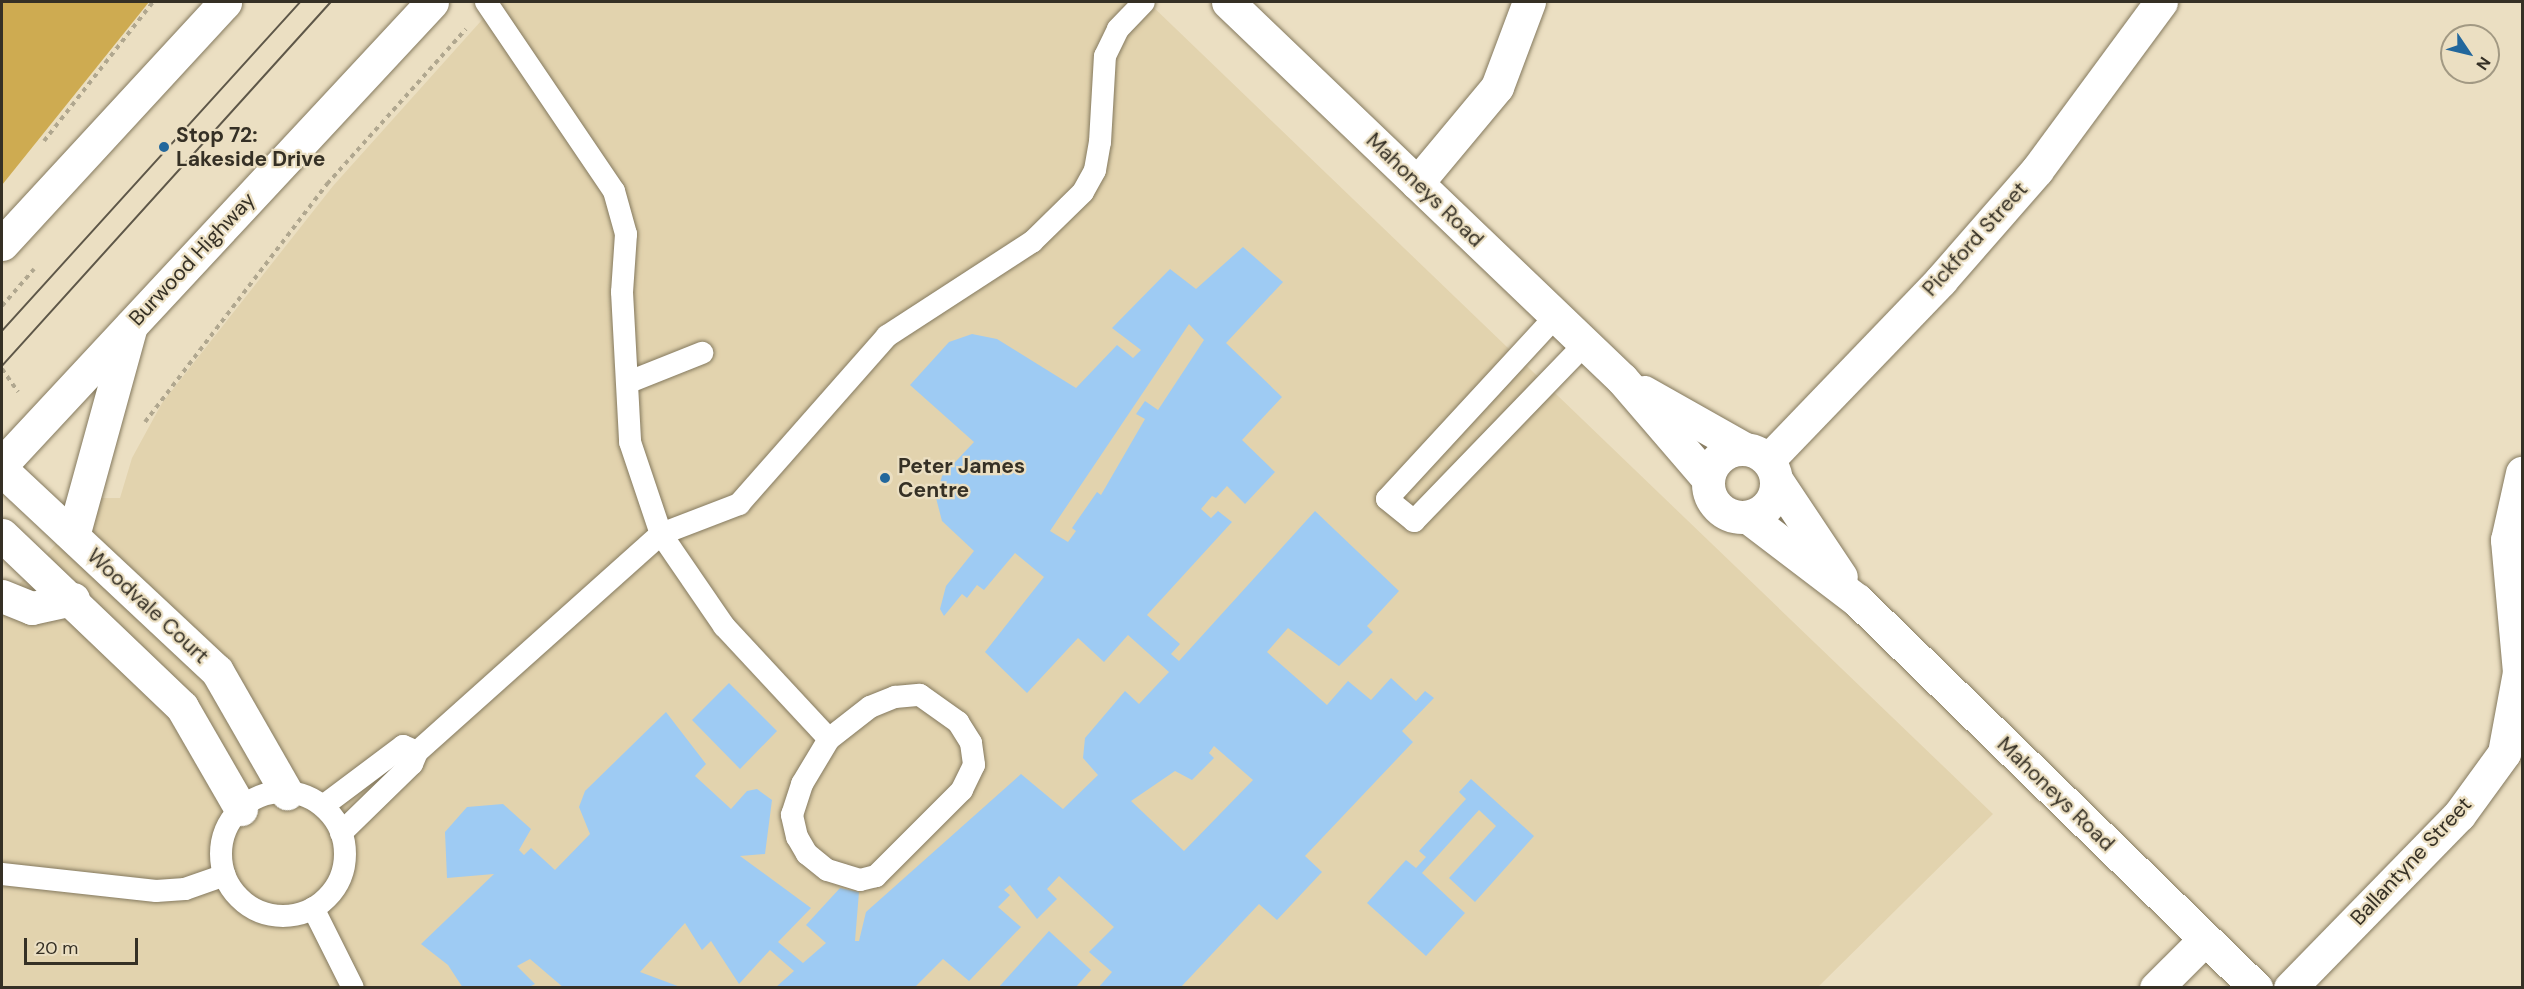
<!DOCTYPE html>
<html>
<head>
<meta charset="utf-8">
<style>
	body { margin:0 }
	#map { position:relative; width:2524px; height:989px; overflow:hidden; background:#ebdfc2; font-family:"DM Sans",sans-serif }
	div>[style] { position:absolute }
	.built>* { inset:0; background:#e2d3ae }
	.green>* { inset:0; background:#ceab51 }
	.building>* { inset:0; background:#9ecbf3 }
	.path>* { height:4px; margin-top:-2px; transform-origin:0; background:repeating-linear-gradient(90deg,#b0a78f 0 4.5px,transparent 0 9px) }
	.roads { filter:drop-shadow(0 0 2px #84795e) drop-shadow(0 0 2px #84795e) }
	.service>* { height:22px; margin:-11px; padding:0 11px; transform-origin:11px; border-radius:11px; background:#fff }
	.service>.ring { margin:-11px; padding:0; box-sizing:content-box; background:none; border:22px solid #fff; border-radius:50% }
	.minor>* { height:33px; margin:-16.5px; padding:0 16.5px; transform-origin:16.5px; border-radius:16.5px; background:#fff }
	.secondary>* { height:33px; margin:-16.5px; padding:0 16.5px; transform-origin:16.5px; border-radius:16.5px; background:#fff }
	.secondary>.ring { margin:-16.5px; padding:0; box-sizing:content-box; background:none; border:33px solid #fff; border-radius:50% }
	.trunk>* { height:33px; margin:-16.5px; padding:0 16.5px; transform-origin:16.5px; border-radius:16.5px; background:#fff }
	.tram>* { height:1.5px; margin:-0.75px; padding:0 0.75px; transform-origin:0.75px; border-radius:0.75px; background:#5e5748 }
	.dots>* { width:16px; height:16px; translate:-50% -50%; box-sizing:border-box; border:3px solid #ebdfc2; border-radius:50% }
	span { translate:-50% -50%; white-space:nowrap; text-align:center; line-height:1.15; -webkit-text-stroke:4.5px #ebdfc2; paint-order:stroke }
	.poi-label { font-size:21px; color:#353025; font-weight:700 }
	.left { translate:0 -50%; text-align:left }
	.street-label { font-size:21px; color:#353025 }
	.frame { position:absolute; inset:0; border:3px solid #353025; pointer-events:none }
	.north { position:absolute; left:2440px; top:24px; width:60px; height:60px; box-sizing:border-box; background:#ebdfc2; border:2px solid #a29983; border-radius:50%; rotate:125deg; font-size:16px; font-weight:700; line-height:24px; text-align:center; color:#353025 }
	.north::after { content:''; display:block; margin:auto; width:21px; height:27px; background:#22679c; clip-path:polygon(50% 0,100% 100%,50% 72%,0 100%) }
	.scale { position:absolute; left:24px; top:938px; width:114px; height:27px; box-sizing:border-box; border:3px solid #353025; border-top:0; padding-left:8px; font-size:18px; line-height:21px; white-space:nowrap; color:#353025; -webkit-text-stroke:4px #ebdfc2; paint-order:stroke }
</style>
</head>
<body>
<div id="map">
	<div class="built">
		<div style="clip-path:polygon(498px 2px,1148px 2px,1993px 814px,1818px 987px,2px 987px,2px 603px,98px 498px,120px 498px,132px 458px,162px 403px,333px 186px)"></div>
	</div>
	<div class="green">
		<div style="clip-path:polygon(2px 2px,149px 2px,2px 185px)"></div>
	</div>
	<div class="building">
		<div style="clip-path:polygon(evenodd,1243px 247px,1283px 282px,1226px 343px,1282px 397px,1242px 440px,1275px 472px,1245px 504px,1227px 486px,1216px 498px,1212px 496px,1201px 509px,1211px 518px,1218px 511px,1232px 522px,1147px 615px,1180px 644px,1171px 654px,1179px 661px,1315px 511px,1399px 591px,1367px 626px,1373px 632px,1339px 666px,1288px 628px,1267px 652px,1327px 705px,1348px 681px,1371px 700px,1391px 678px,1416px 701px,1425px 691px,1434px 698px,1402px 731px,1413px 742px,1305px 856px,1322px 872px,1277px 920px,1259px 904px,1180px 988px,1098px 988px,1112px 972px,1089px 952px,1114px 927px,1059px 876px,1047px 889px,1057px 899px,1037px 919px,1010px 885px,1004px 890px,1010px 895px,998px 907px,1021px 927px,969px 981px,943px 959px,914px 988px,775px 988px,794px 971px,770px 950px,739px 984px,711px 941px,702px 950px,685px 923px,640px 972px,683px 988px,564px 988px,530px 959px,517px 966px,535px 984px,527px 988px,463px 988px,448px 965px,421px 944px,494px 874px,447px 878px,445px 832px,467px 807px,503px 804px,531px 829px,519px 850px,524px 855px,531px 848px,555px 870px,590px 834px,579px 807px,585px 791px,666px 712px,706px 764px,695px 776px,731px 809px,747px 791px,757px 789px,772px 800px,765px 854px,740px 856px,811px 908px,778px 942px,803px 963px,826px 943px,806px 925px,840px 888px,859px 892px,855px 941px,859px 941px,866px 912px,1021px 774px,1063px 809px,1098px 775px,1083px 758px,1085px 738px,1125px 691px,1139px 704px,1169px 672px,1128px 635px,1104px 662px,1078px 638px,1027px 693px,985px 652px,1044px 577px,1015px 553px,984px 590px,977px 585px,967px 598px,962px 594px,944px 616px,940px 609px,946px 586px,974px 551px,942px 521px,936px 498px,942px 476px,974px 442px,910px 385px,949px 342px,972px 334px,997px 339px,1076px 388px,1117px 345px,1133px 358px,1141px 350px,1112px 328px,1170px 269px,1196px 289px,1243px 247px,1189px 324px,1204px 340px,1158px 410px,1145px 401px,1136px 414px,1145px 419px,1101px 495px,1097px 492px,1072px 528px,1076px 531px,1068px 542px,1050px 531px,1189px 324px,1243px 247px,1214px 746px,1253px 780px,1184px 851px,1131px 801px,1175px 771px,1192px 780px,1214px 758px,1209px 753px,1214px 746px)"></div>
		<div style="clip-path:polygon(729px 683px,777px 731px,740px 769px,692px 720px)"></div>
		<div style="clip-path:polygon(1471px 779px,1534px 836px,1475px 902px,1449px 878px,1496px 826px,1479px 810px,1422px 873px,1465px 913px,1426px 956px,1367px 903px,1406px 860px,1416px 868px,1426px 857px,1419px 851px,1466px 799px,1459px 792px)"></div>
		<div style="clip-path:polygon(1049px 931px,1091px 970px,1075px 988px,998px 988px)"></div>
	</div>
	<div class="path">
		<div style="left:44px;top:141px;width:177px;rotate:-51.9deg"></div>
		<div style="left:2px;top:306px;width:49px;rotate:-49.1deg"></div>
		<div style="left:2px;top:369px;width:28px;rotate:55deg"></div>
		<div style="left:145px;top:422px;width:300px;rotate:-52.6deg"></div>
		<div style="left:327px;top:184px;width:208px;rotate:-48.1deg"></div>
	</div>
	<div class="roads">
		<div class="service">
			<div style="left:486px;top:2px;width:228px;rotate:55.9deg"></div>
			<div style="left:614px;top:191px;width:45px;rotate:74.4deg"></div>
			<div style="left:626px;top:234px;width:58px;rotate:93.9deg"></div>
			<div style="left:622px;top:292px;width:150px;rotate:86.9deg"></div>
			<div style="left:630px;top:442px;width:97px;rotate:71.4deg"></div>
			<div style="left:661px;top:534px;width:112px;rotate:55.6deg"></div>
			<div style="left:724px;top:626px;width:154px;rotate:47.1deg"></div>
			<div style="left:1556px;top:316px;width:249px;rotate:132.7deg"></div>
			<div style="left:1387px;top:499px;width:35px;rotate:39deg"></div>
			<div style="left:1414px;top:521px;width:245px;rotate:-46deg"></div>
			<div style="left:629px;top:382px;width:79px;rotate:-21.7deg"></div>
			<div style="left:920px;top:695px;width:47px;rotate:35.4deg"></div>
			<div style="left:958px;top:722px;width:25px;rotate:58deg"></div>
			<div style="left:971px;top:743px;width:22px;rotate:82deg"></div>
			<div style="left:974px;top:765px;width:28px;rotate:116deg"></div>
			<div style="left:962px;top:790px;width:122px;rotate:135deg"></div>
			<div style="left:876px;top:876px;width:16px;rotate:166deg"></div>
			<div style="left:860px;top:880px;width:34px;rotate:-163deg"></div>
			<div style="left:827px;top:870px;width:26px;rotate:-141deg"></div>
			<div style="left:807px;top:854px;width:20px;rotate:-120deg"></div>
			<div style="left:797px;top:837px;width:23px;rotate:-103deg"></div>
			<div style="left:792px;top:815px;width:33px;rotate:-72deg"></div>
			<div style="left:802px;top:784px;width:52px;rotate:-59deg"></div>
			<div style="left:829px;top:739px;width:52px;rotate:-38deg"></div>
			<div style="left:870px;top:707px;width:27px;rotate:-22deg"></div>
			<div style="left:895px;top:697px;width:25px;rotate:-5deg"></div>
			<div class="ring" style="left:221px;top:792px;width:102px;height:102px"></div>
			<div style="left:323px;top:806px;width:100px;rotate:-36.9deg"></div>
			<div style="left:403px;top:746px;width:15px;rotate:23deg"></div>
			<div style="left:341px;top:833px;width:99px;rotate:-44.2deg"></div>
			<div style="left:412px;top:764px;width:13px;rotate:-67deg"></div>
			<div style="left:417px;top:752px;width:327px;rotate:-41.8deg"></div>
			<div style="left:661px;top:534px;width:84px;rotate:-21deg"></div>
			<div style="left:739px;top:504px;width:224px;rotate:-48.6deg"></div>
			<div style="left:887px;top:336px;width:173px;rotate:-33deg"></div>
			<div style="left:1032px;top:242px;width:71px;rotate:-44.4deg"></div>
			<div style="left:1083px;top:192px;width:25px;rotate:-61deg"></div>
			<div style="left:1095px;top:170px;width:28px;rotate:-80deg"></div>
			<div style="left:1100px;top:142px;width:86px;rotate:-86.7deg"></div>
			<div style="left:1105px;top:56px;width:30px;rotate:-64deg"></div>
			<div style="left:1118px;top:29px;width:37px;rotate:-46deg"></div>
			<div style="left:2px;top:874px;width:155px;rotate:6.3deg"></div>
			<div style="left:156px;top:891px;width:29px;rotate:-4deg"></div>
			<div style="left:185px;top:889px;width:42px;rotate:-19.3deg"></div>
			<div style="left:313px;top:908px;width:89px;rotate:63.4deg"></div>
		</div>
		<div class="minor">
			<div style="left:1417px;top:183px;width:125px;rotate:-50.2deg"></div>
			<div style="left:1497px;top:87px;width:91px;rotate:-69.4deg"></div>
			<div style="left:1768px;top:460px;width:250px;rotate:-46.1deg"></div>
			<div style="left:1941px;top:280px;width:146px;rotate:-48.9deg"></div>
			<div style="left:2037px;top:170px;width:209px;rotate:-53.6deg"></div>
			<div style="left:2px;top:470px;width:294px;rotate:43.1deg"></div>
			<div style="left:217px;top:671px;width:141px;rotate:60.2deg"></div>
			<div style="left:2px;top:535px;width:249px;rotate:43.7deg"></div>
			<div style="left:182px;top:707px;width:118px;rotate:60deg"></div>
			<div style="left:2156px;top:988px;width:69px;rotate:-45deg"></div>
			<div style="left:2290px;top:988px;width:242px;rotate:-45.7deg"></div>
			<div style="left:2459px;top:815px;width:77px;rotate:-54deg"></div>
			<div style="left:2504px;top:753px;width:82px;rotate:-79.5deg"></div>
			<div style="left:2519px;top:672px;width:133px;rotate:-95.2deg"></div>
			<div style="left:2507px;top:540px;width:69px;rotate:-77.4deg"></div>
		</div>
		<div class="secondary">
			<div style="left:1228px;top:2px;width:545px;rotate:43.74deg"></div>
			<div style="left:1622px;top:379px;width:132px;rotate:49.3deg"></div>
			<div style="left:1644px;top:392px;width:114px;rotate:29.5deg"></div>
			<div class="ring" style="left:1708px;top:449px;width:35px;height:35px"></div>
			<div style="left:1777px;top:481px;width:115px;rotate:56.3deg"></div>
			<div style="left:1748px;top:517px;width:137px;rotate:37.3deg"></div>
			<div style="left:1857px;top:600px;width:557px;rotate:44.2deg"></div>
		</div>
		<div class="trunk">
			<div style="left:2px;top:244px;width:329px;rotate:-47.3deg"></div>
			<div style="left:2px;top:464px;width:631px;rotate:-47.05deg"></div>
			<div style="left:73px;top:536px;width:218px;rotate:-74.6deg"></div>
			<div style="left:2px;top:596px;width:32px;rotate:22deg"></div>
			<div style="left:32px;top:608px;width:42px;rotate:-12.4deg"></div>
		</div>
	</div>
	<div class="tram">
		<div style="left:2px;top:331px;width:444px;rotate:-47.8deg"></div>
		<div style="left:2px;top:366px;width:491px;rotate:-47.9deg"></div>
	</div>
	<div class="dots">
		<div style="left:164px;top:147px;background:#22679c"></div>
		<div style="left:885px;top:478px;background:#22679c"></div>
	</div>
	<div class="poi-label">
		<span class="left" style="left:176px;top:147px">Stop 72:<br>Lakeside Drive</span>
		<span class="left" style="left:898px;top:478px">Peter James<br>Centre</span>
	</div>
	<div class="street-label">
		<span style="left:1425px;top:190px;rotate:44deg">Mahoneys Road</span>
		<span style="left:1975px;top:239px;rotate:-48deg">Pickford Street</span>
		<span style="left:192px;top:259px;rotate:-47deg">Burwood Highway</span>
		<span style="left:148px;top:606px;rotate:43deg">Woodvale Court</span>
		<span style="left:2056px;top:794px;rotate:44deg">Mahoneys Road</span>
		<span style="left:2411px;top:861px;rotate:-47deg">Ballantyne Street</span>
	</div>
	<div class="frame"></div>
	<div class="north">N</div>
	<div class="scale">20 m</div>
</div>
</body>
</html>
